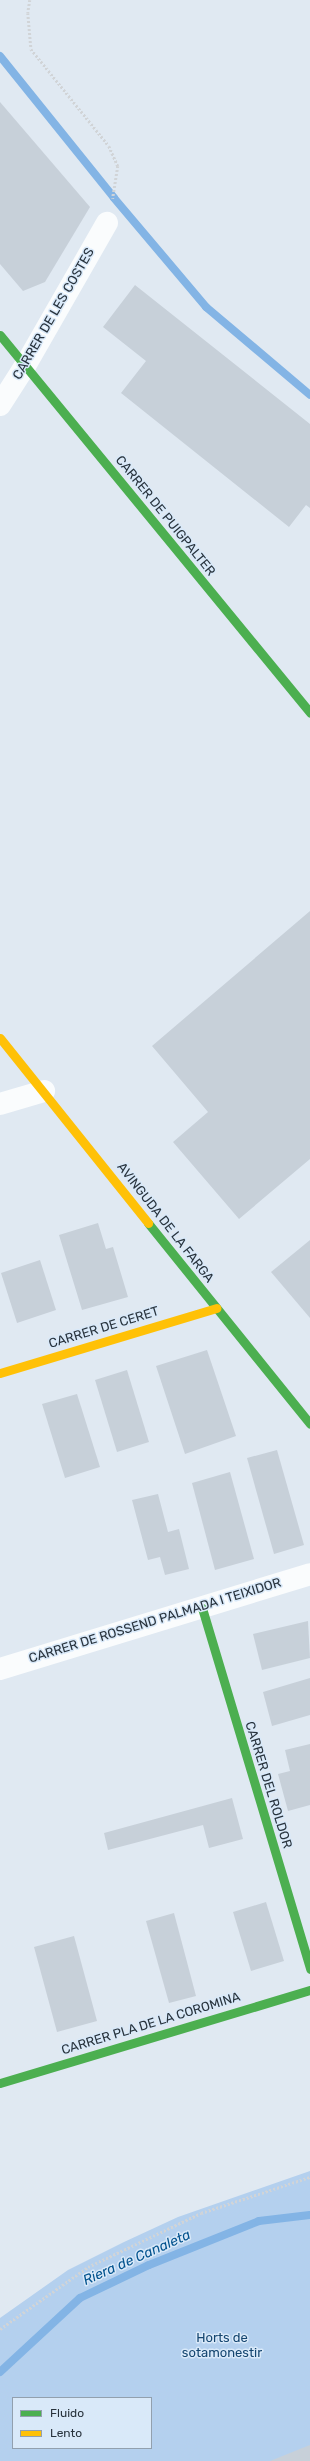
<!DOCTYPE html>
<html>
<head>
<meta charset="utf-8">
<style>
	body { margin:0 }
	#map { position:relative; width:310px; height:2461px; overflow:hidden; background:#e0e9f2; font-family:Rubik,sans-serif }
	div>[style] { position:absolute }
	.green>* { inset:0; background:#b4d0ee }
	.stream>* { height:8px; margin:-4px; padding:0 4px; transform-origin:4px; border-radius:4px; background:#83b4e5 }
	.building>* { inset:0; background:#c7d0d9 }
	.path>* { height:2.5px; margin-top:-1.25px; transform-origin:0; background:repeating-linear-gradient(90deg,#d1d4d7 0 2px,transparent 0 4px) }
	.street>* { height:22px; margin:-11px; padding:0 11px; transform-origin:11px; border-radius:11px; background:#fafcfd }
	.fast>* { height:9px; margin:-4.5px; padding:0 4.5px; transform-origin:4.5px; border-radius:4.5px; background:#4caf50 }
	.slow>* { height:9px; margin:-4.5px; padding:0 4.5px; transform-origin:4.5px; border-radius:4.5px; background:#ffc107 }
	span { translate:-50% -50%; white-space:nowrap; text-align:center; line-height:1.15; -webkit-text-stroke:3px #d9e9f9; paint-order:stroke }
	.street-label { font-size:13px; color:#28333d }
	.park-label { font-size:13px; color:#14456f }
	.water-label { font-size:14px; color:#03538e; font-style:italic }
	.legend { position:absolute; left:12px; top:2397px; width:140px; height:52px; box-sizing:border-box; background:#d9e9f9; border:1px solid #92a0ae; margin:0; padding:5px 7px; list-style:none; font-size:12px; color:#28333d }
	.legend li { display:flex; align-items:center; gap:8px; height:20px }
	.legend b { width:20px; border:1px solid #92a0ae }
</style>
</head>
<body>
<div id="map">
	<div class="green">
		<div style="clip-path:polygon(evenodd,310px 2171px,310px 2461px,0 2461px,0 2318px,68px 2270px,124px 2242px,178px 2217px,310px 2171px,13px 2398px,151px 2398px,151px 2448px,13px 2448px,13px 2398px)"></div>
	</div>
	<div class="stream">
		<div style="left:0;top:56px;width:182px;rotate:51.2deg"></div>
		<div style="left:114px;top:198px;width:143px;rotate:49.8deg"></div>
		<div style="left:206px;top:307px;width:136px;rotate:40.2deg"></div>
		<div style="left:0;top:2372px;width:109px;rotate:-42.8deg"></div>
		<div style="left:80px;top:2298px;width:76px;rotate:-25.6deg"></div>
		<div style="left:149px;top:2265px;width:118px;rotate:-21.8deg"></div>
		<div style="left:259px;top:2221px;width:51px;rotate:-6.7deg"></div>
	</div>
	<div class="building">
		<div style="clip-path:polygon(0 102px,90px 207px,45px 282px,23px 291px,0 264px)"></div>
		<div style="clip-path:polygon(135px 285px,310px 424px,310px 508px,306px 505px,289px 527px,121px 393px,146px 361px,103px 327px)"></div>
		<div style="clip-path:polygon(310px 911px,310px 1159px,239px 1219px,173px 1142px,208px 1112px,152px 1046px)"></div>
		<div style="clip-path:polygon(98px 1223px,106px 1249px,113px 1247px,128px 1297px,82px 1310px,59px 1235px)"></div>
		<div style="clip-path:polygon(310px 1240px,310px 1318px,271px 1272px)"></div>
		<div style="clip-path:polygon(40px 1260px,56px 1310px,17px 1323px,1px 1273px)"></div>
		<div style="clip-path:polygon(207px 1350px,236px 1436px,185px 1454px,156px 1366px)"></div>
		<div style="clip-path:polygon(127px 1370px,149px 1442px,117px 1452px,95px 1380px)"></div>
		<div style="clip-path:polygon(77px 1394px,100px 1467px,65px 1478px,42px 1404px)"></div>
		<div style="clip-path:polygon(277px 1450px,304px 1545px,274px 1554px,247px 1458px)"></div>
		<div style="clip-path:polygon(230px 1472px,254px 1559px,215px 1570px,192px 1483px)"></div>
		<div style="clip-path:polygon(158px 1494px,168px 1532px,179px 1529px,189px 1569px,165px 1575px,160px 1557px,148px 1560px,132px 1500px)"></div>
		<div style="clip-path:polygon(308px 1621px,310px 1658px,262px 1670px,253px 1634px)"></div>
		<div style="clip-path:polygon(310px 1678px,310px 1715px,272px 1726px,263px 1692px)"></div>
		<div style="clip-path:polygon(310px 1744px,310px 1805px,288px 1811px,278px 1774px,290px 1771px,285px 1750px)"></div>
		<div style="clip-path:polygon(232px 1798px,243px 1839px,209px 1848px,203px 1825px,108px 1850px,104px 1833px)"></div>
		<div style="clip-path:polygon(266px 1902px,284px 1961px,251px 1971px,233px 1912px)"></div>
		<div style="clip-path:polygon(174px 1913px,196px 1996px,169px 2003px,146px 1921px)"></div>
		<div style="clip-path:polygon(74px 1936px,97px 2021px,57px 2032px,34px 1947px)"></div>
		<div style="clip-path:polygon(310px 2445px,310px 2461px,270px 2461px)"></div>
	</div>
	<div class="path">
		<div style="left:30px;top:0;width:13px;rotate:99deg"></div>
		<div style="left:28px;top:13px;width:36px;rotate:85deg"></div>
		<div style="left:31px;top:49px;width:124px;rotate:51.2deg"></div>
		<div style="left:109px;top:146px;width:22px;rotate:66deg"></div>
		<div style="left:118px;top:166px;width:33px;rotate:99deg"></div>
		<div style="left:0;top:2329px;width:108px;rotate:-35.2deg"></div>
		<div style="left:88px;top:2267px;width:125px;rotate:-25.5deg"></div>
		<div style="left:201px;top:2213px;width:115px;rotate:-18.3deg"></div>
	</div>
	<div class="street">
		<div style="left:0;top:405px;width:46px;rotate:-57.3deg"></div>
		<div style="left:25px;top:366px;width:165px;rotate:-60.2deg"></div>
		<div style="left:0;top:1104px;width:46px;rotate:-16.5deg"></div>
		<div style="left:0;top:1669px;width:324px;rotate:-17deg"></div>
	</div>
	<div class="fast">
		<div style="left:0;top:335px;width:489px;rotate:50.6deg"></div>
		<div style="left:148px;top:1223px;width:258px;rotate:51.1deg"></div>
		<div style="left:202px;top:1608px;width:377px;rotate:73.3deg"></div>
		<div style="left:0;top:2083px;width:324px;rotate:-16.7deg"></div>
	</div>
	<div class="slow">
		<div style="left:0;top:1038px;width:237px;rotate:51.3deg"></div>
		<div style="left:0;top:1373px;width:226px;rotate:-16.7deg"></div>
	</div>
	<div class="street-label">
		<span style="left:54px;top:314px;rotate:-60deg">CARRER DE LES COSTES</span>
		<span style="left:165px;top:516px;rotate:51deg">CARRER DE PUIGPALTER</span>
		<span style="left:165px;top:1223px;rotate:52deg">AVINGUDA DE LA FARGA</span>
		<span style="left:104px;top:1328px;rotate:-17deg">CARRER DE CERET</span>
		<span style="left:155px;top:1621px;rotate:-17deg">CARRER DE ROSSEND PALMADA I TEIXIDOR</span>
		<span style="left:268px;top:1785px;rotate:73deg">CARRER DEL ROLDOR</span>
		<span style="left:151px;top:2024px;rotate:-17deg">CARRER PLA DE LA COROMINA</span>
	</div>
	<div class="park-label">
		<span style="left:222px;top:2346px">Horts de<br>sotamonestir</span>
	</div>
	<div class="water-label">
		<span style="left:137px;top:2258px;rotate:-24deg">Riera de Canaleta</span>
	</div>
	<ul class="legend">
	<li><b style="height:5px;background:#4caf50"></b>Fluido</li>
	<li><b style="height:5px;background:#ffc107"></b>Lento</li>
	</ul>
</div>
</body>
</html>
